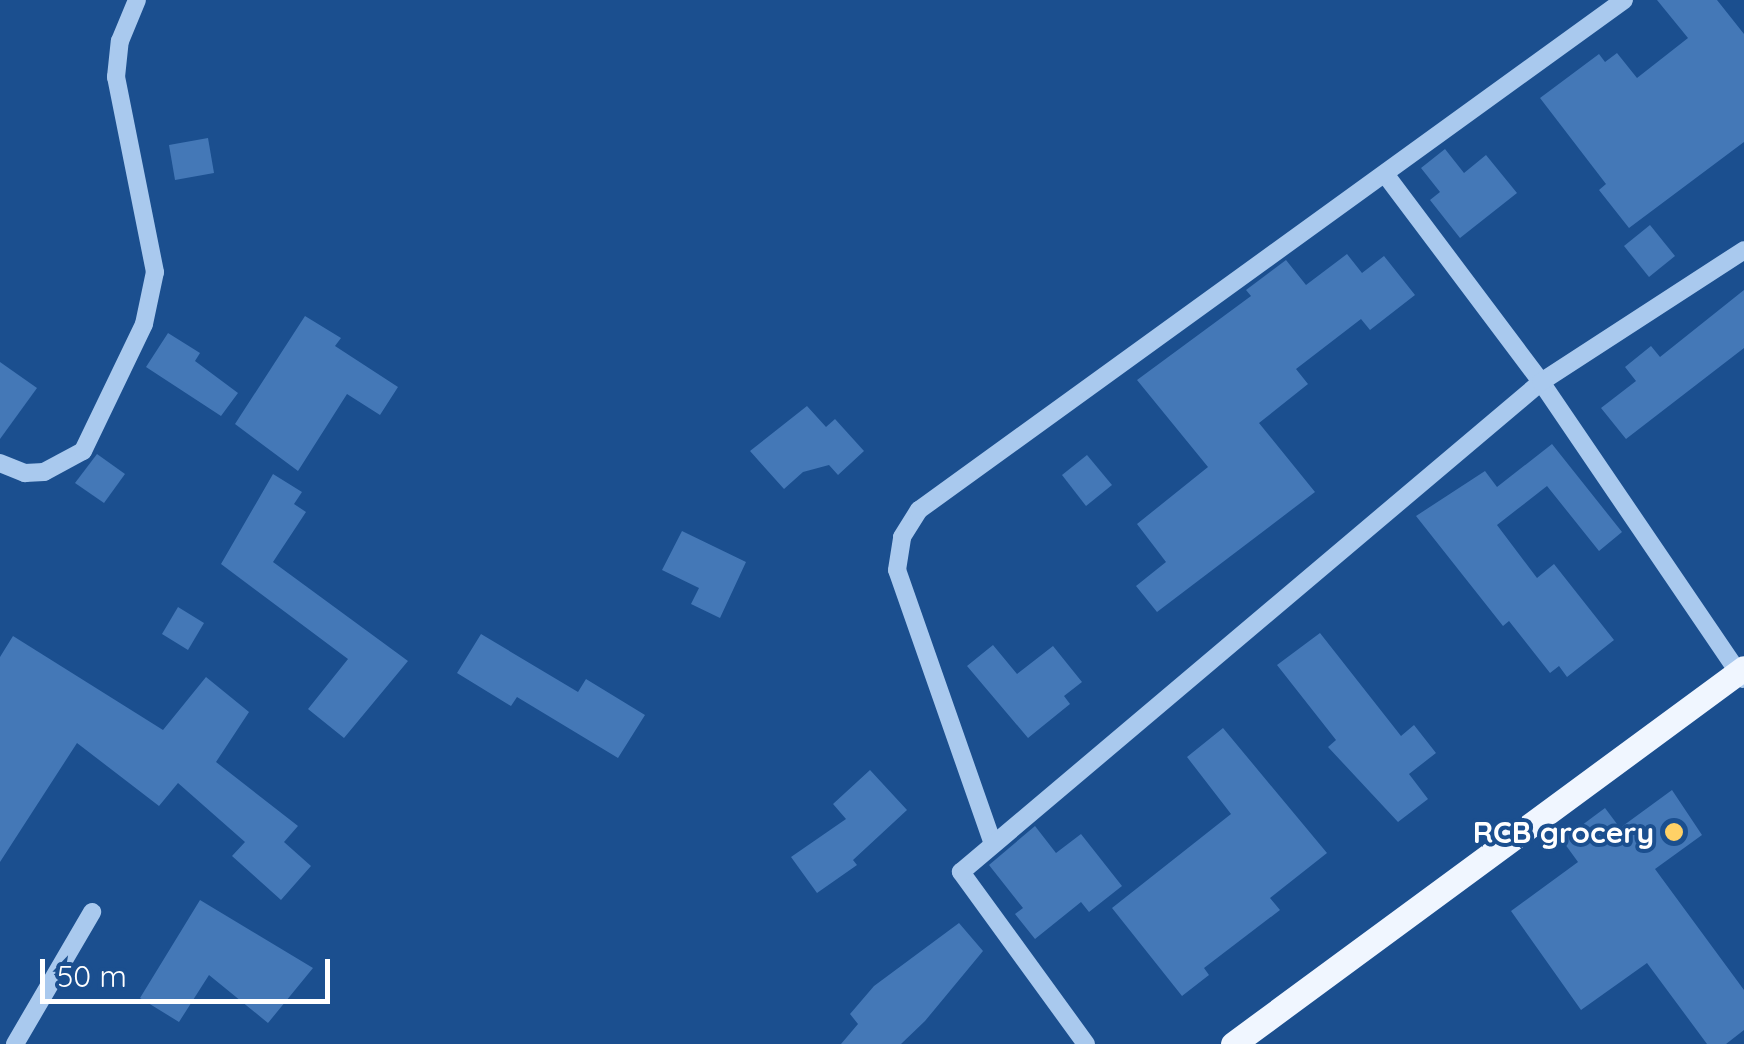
<!DOCTYPE html>
<html>
<head>
<meta charset="utf-8">
<style>
	body { margin:0 }
	#map { position:relative; width:1744px; height:1044px; overflow:hidden; background:#1b4f8f; font-family:Quicksand,sans-serif }
	div>[style] { position:absolute }
	.building>* { inset:0; background:#4478b7 }
	.minor>* { height:18px; margin:-9px; padding:0 9px; transform-origin:9px; border-radius:9px; background:#a9c9ee }
	.major>* { height:25px; margin:-12.5px; padding:0 12.5px; transform-origin:12.5px; border-radius:12.5px; background:#f0f6ff }
	.dots>* { width:28px; height:28px; translate:-50% -50%; box-sizing:border-box; border:5px solid #1b4f8f; border-radius:50% }
	span { translate:-50% -50%; white-space:nowrap; text-align:center; line-height:1.15; -webkit-text-stroke:8px #1b4f8f; paint-order:stroke }
	.poi-label { font-size:30px; color:#fff; font-weight:700 }
	.right { translate:-100% -50%; text-align:right }
	.scale { position:absolute; left:40px; top:959px; width:290px; height:45px; box-sizing:border-box; border:5px solid #fff; border-top:0; padding-left:12px; font-size:30px; line-height:35px; white-space:nowrap; color:#fff; -webkit-text-stroke:8px #1b4f8f; paint-order:stroke }
</style>
</head>
<body>
<div id="map">
	<div class="building">
		<div style="clip-path:polygon(1657px 0,1717px 0,1744px 34px,1744px 142px,1629px 228px,1599px 190px,1606px 184px,1540px 98px,1599px 54px,1605px 62px,1617px 53px,1637px 78px,1688px 38px)"></div>
		<div style="clip-path:polygon(208px 138px,214px 173px,175px 180px,169px 145px)"></div>
		<div style="clip-path:polygon(1445px 149px,1464px 173px,1486px 155px,1517px 193px,1460px 238px,1430px 200px,1440px 192px,1421px 168px)"></div>
		<div style="clip-path:polygon(1650px 225px,1675px 256px,1649px 277px,1624px 246px)"></div>
		<div style="clip-path:polygon(1347px 254px,1362px 273px,1384px 256px,1415px 295px,1370px 330px,1361px 319px,1296px 369px,1308px 384px,1259px 423px,1315px 492px,1157px 612px,1136px 586px,1166px 562px,1137px 524px,1208px 467px,1137px 380px,1251px 296px,1246px 290px,1286px 260px,1306px 285px)"></div>
		<div style="clip-path:polygon(1744px 290px,1744px 348px,1626px 439px,1601px 408px,1636px 381px,1625px 367px,1651px 346px,1660px 357px)"></div>
		<div style="clip-path:polygon(305px 316px,341px 338px,335px 346px,398px 387px,380px 415px,347px 394px,298px 471px,235px 424px)"></div>
		<div style="clip-path:polygon(168px 333px,200px 353px,195px 361px,238px 393px,221px 416px,146px 367px)"></div>
		<div style="clip-path:polygon(0 362px,37px 388px,0 439px)"></div>
		<div style="clip-path:polygon(807px 406px,826px 427px,835px 419px,864px 451px,838px 475px,829px 465px,803px 472px,784px 489px,750px 451px)"></div>
		<div style="clip-path:polygon(1552px 444px,1622px 532px,1599px 551px,1547px 486px,1497px 525px,1537px 578px,1554px 564px,1614px 640px,1567px 677px,1559px 666px,1550px 673px,1509px 621px,1503px 626px,1416px 516px,1485px 471px,1497px 487px)"></div>
		<div style="clip-path:polygon(97px 454px,125px 474px,104px 503px,75px 483px)"></div>
		<div style="clip-path:polygon(1087px 455px,1112px 485px,1086px 506px,1062px 475px)"></div>
		<div style="clip-path:polygon(273px 474px,302px 492px,294px 504px,306px 512px,273px 562px,408px 661px,344px 738px,308px 709px,348px 659px,221px 564px)"></div>
		<div style="clip-path:polygon(682px 531px,746px 562px,720px 618px,691px 604px,699px 588px,662px 570px)"></div>
		<div style="clip-path:polygon(178px 607px,204px 623px,188px 650px,162px 634px)"></div>
		<div style="clip-path:polygon(1320px 633px,1401px 736px,1414px 725px,1436px 753px,1409px 774px,1428px 799px,1398px 822px,1328px 747px,1336px 740px,1277px 665px)"></div>
		<div style="clip-path:polygon(481px 634px,578px 692px,586px 679px,645px 715px,618px 758px,517px 697px,511px 706px,457px 673px)"></div>
		<div style="clip-path:polygon(13px 636px,163px 730px,206px 677px,249px 712px,216px 762px,298px 826px,284px 842px,311px 866px,281px 900px,232px 856px,245px 842px,178px 783px,159px 806px,77px 743px,0 862px,0 657px)"></div>
		<div style="clip-path:polygon(993px 645px,1017px 674px,1053px 646px,1082px 682px,1064px 696px,1070px 704px,1028px 738px,967px 666px)"></div>
		<div style="clip-path:polygon(1223px 728px,1327px 853px,1270px 898px,1280px 910px,1204px 968px,1209px 975px,1182px 996px,1112px 908px,1231px 814px,1187px 757px)"></div>
		<div style="clip-path:polygon(870px 770px,907px 810px,853px 860px,857px 865px,817px 893px,791px 857px,846px 819px,833px 804px)"></div>
		<div style="clip-path:polygon(1672px 790px,1702px 835px,1655px 869px,1744px 990px,1744px 1030px,1726px 1044px,1707px 1044px,1647px 963px,1581px 1010px,1511px 911px,1578px 862px,1562px 840px,1605px 808px,1620px 828px)"></div>
		<div style="clip-path:polygon(1035px 826px,1056px 853px,1081px 834px,1122px 886px,1089px 912px,1081px 902px,1035px 939px,1015px 914px,1023px 908px,989px 865px)"></div>
		<div style="clip-path:polygon(200px 900px,313px 968px,268px 1023px,209px 975px,179px 1022px,140px 998px)"></div>
		<div style="clip-path:polygon(959px 923px,983px 951px,925px 1021px,901px 1044px,841px 1044px,858px 1024px,850px 1014px,874px 986px)"></div>
	</div>
	<div class="minor">
		<div style="left:1385px;top:174px;width:260px;rotate:53.1deg"></div>
		<div style="left:1541px;top:382px;width:359px;rotate:55.8deg"></div>
		<div style="left:0;top:463px;width:27px;rotate:22deg"></div>
		<div style="left:25px;top:473px;width:19px;rotate:-3deg"></div>
		<div style="left:44px;top:472px;width:44px;rotate:-28.3deg"></div>
		<div style="left:83px;top:451px;width:141px;rotate:-64.3deg"></div>
		<div style="left:144px;top:324px;width:53px;rotate:-78.1deg"></div>
		<div style="left:155px;top:272px;width:199px;rotate:-101.3deg"></div>
		<div style="left:116px;top:77px;width:36px;rotate:-84deg"></div>
		<div style="left:120px;top:41px;width:44px;rotate:-67.5deg"></div>
		<div style="left:993px;top:844px;width:290px;rotate:-109.3deg"></div>
		<div style="left:897px;top:570px;width:33px;rotate:-81deg"></div>
		<div style="left:902px;top:537px;width:32px;rotate:-58deg"></div>
		<div style="left:919px;top:510px;width:870px;rotate:-35.88deg"></div>
		<div style="left:15px;top:1044px;width:153px;rotate:-59.7deg"></div>
		<div style="left:1086px;top:1044px;width:213px;rotate:-126deg"></div>
		<div style="left:961px;top:872px;width:759px;rotate:-40.19deg"></div>
		<div style="left:1541px;top:382px;width:242px;rotate:-33deg"></div>
	</div>
	<div class="major">
		<div style="left:1233px;top:1044px;width:634px;rotate:-36.35deg"></div>
	</div>
	<div class="dots">
		<div style="left:1674px;top:832px;background:#ffd166"></div>
	</div>
	<div class="poi-label">
		<span class="right" style="left:1654px;top:832px">RCB grocery</span>
	</div>
	<div class="scale">50 m</div>
</div>
</body>
</html>
